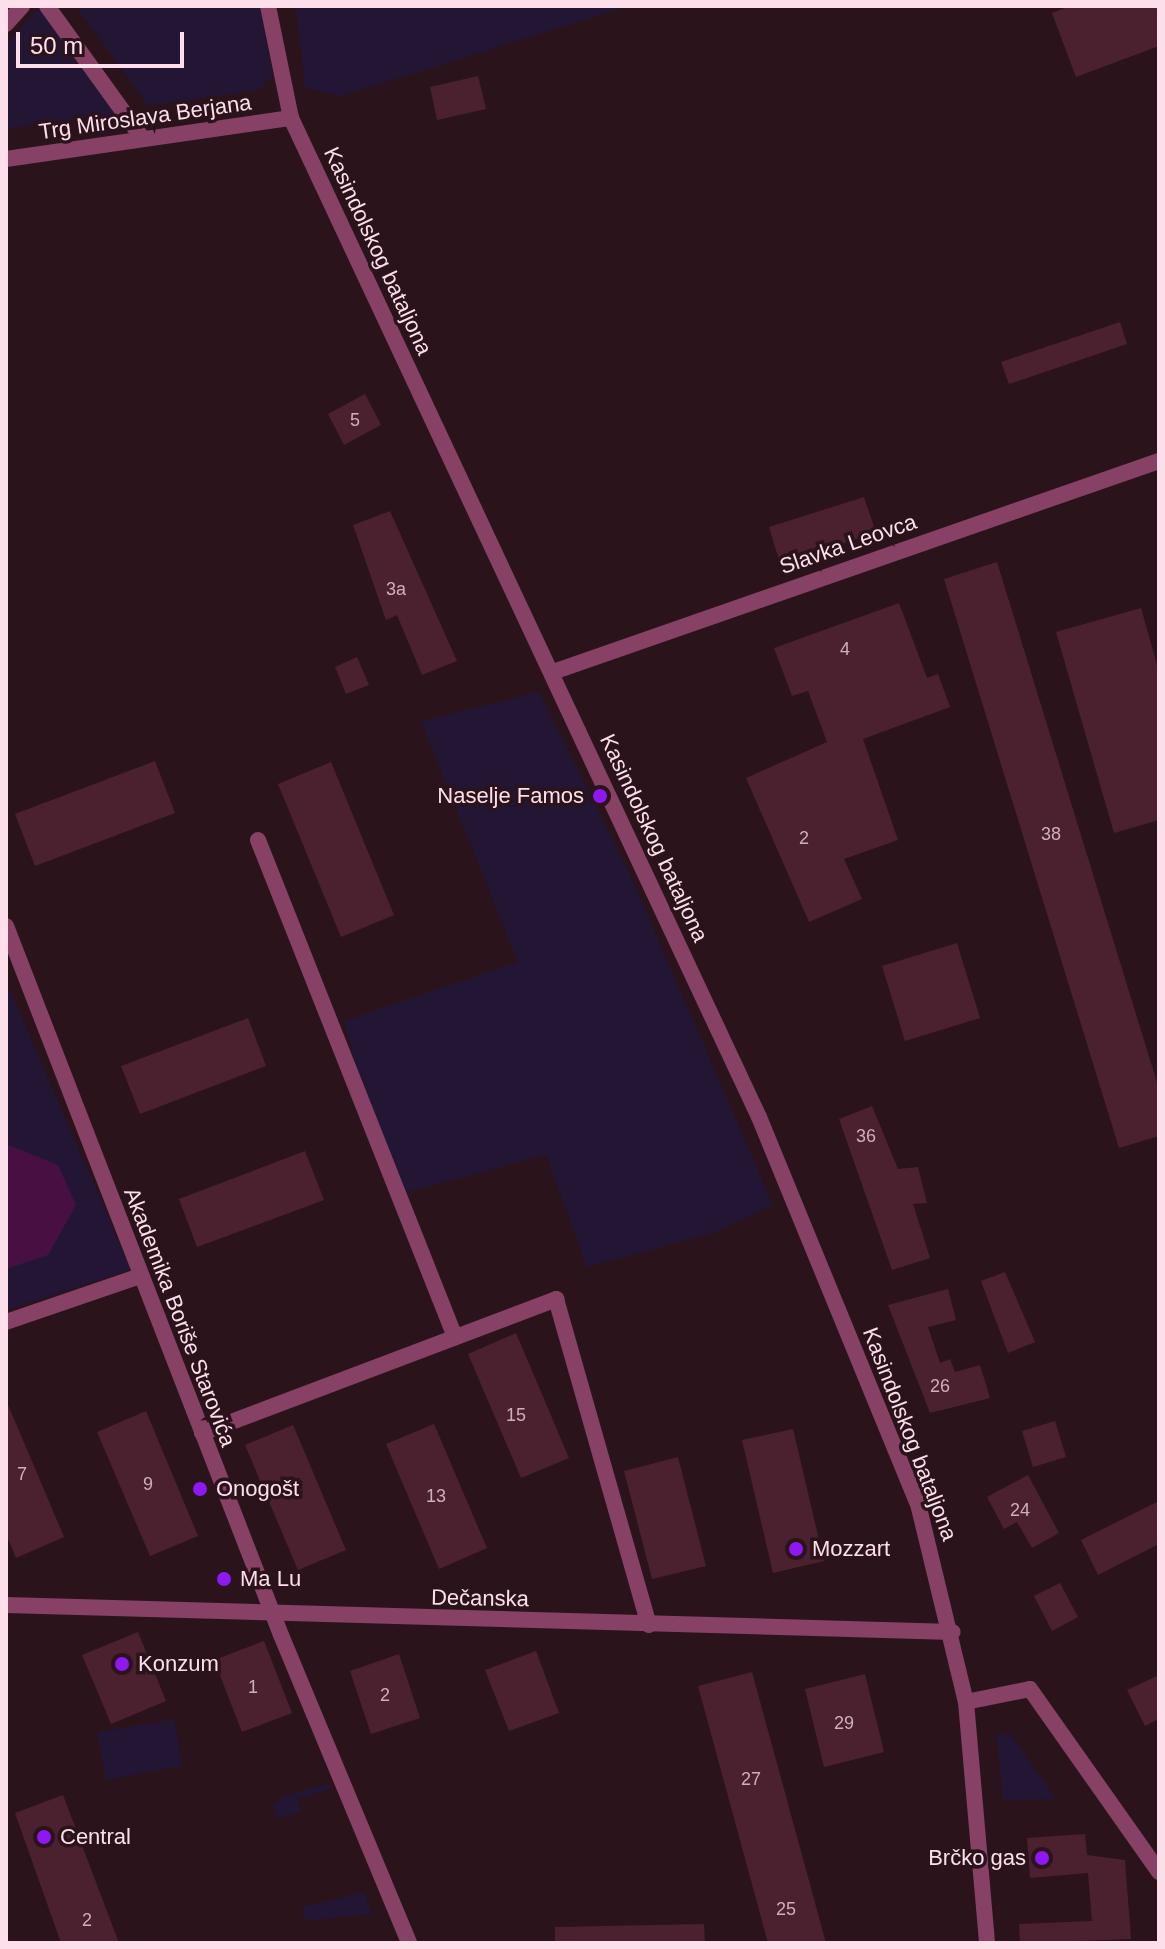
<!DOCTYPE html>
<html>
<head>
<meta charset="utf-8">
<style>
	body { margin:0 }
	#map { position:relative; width:1165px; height:1949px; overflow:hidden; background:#2b131c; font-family:Helvetica,sans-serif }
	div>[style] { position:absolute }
	.green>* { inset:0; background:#231634 }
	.water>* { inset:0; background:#480f43 }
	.building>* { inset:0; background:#4b202f }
	.minor>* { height:16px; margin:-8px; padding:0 8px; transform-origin:8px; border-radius:8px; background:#864165 }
	.tertiary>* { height:16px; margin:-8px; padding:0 8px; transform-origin:8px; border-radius:8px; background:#864165 }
	.dots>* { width:22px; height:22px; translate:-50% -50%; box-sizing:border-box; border:4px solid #2b131c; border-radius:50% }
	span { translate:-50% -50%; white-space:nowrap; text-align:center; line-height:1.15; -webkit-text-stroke:7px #2b131c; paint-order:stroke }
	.number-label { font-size:18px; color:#d0afbd }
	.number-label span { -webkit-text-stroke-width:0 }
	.street-label { font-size:22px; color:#fddfec }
	.poi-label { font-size:22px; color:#fddfec }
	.right { translate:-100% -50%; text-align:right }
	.left { translate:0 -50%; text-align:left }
	.frame { position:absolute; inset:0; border:8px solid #fddfec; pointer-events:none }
	.scale { position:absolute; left:16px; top:32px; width:168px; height:36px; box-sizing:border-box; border:4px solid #fddfec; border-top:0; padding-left:10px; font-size:24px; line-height:28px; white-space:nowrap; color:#fddfec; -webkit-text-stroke:6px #2b131c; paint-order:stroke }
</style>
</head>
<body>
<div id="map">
	<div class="green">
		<div style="clip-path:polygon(40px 6px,120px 113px,6px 129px,6px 45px)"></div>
		<div style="clip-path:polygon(76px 6px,260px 6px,273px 76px,258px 90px,148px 106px)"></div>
		<div style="clip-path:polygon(296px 6px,629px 6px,341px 96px,305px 88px)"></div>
		<div style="clip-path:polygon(539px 692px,628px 870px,773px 1205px,716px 1232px,587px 1267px,546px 1155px,392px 1196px,344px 1021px,518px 962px,421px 721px)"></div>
		<div style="clip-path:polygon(6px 981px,131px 1270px,6px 1310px)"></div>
		<div style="clip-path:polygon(174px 1719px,182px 1766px,106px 1780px,97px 1732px)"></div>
		<div style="clip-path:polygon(996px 1734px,1011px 1735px,1056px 1799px,1003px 1800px)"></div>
		<div style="clip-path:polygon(328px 1783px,330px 1789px,297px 1799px,301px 1812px,277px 1819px,273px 1805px,285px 1796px)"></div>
		<div style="clip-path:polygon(364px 1892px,372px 1914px,306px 1921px,302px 1907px)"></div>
	</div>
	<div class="water">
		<div style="clip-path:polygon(6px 1144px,58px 1165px,76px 1205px,48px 1255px,6px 1269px)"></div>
	</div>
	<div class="building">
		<div style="clip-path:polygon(1070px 6px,1159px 6px,1159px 46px,1076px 77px,1052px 13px)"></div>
		<div style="clip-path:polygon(478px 76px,486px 109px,437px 120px,430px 87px)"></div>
		<div style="clip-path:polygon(1120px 322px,1127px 344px,1009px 384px,1001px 362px)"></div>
		<div style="clip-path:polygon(365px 394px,381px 425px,344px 445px,328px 414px)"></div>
		<div style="clip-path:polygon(864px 497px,876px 533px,780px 563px,769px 527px)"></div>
		<div style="clip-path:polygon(390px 511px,457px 661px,422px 675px,397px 615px,386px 620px,353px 525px)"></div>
		<div style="clip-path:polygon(997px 562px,1159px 1089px,1159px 1136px,1119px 1148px,944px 579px)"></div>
		<div style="clip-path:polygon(899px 603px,927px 678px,938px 674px,950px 707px,863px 739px,898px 840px,844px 859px,862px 899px,809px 922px,746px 778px,827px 742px,808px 691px,792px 696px,774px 648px)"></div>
		<div style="clip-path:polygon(1141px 608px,1159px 672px,1159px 820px,1114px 833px,1056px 632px)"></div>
		<div style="clip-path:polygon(357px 657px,369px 685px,346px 694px,335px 667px)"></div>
		<div style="clip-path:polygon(155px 761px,175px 813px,35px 866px,15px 814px)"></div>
		<div style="clip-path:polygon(331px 762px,394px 915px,341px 937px,278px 784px)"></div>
		<div style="clip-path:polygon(957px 943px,980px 1018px,905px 1041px,882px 966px)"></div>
		<div style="clip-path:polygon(248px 1018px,266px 1066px,140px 1114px,121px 1066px)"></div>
		<div style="clip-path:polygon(872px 1106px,898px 1169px,918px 1167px,927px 1203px,913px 1204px,930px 1258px,892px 1270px,839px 1119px)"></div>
		<div style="clip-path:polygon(305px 1151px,324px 1200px,197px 1247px,179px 1199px)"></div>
		<div style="clip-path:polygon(1005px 1272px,1035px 1342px,1008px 1353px,981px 1281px)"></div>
		<div style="clip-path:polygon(948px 1289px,956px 1320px,928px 1327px,940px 1363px,950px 1359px,955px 1372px,980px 1365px,990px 1398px,930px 1413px,888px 1305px)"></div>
		<div style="clip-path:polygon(516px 1333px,569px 1458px,521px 1478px,468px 1354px)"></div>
		<div style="clip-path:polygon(6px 1400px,64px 1537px,16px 1558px,6px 1534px)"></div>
		<div style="clip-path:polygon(146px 1411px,198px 1536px,150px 1556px,97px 1432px)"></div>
		<div style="clip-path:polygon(1055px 1421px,1066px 1457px,1033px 1467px,1022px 1431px)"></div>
		<div style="clip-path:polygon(434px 1424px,487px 1548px,439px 1569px,386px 1444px)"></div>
		<div style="clip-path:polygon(293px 1425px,346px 1550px,298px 1570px,245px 1445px)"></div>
		<div style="clip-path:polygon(793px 1429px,824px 1561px,773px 1573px,742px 1440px)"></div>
		<div style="clip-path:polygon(678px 1457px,706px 1566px,652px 1579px,624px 1471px)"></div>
		<div style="clip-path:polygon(1028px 1475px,1059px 1533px,1032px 1548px,1017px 1522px,1004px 1529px,987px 1497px)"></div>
		<div style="clip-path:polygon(1159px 1501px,1159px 1544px,1098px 1575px,1081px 1540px)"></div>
		<div style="clip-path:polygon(1060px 1583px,1078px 1617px,1052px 1631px,1034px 1596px)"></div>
		<div style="clip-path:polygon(138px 1632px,166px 1701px,111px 1724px,82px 1655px)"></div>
		<div style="clip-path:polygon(264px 1641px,292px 1713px,242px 1732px,214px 1660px)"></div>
		<div style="clip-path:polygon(536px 1651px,559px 1713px,509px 1731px,485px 1670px)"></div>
		<div style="clip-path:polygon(399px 1654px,420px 1718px,371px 1734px,350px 1671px)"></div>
		<div style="clip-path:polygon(752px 1672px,826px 1943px,768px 1943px,698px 1686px)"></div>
		<div style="clip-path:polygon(865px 1674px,884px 1752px,824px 1767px,805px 1689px)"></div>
		<div style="clip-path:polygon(1159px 1675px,1159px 1719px,1145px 1726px,1127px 1690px)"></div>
		<div style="clip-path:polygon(63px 1795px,119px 1943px,61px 1943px,15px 1813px)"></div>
		<div style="clip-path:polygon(1085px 1834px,1087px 1855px,1125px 1860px,1131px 1939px,1020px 1943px,1019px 1924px,1092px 1921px,1088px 1873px,1030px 1878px,1027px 1838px)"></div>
		<div style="clip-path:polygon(704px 1924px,705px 1943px,555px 1943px,555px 1927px)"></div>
	</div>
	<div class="minor">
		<div style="left:47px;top:6px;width:164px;rotate:54.2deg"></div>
		<div style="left:6px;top:24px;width:24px;rotate:-48deg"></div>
		<div style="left:6px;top:159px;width:288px;rotate:-8.2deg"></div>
		<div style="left:553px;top:672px;width:642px;rotate:-19.2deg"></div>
		<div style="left:258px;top:840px;width:535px;rotate:68.38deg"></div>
		<div style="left:6px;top:926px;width:760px;rotate:68.8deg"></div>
		<div style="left:281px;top:1635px;width:334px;rotate:67.4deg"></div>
		<div style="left:6px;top:1322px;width:142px;rotate:-18.9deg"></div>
		<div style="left:202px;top:1433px;width:379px;rotate:-20.7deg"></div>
		<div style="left:556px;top:1299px;width:339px;rotate:74.1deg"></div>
		<div style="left:966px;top:1702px;width:65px;rotate:-11.5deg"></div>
		<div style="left:1030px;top:1689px;width:224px;rotate:54.8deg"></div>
	</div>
	<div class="tertiary">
		<div style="left:268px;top:6px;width:114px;rotate:78.4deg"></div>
		<div style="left:291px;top:118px;width:1103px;rotate:64.9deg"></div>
		<div style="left:759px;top:1117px;width:422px;rotate:67.7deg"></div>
		<div style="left:919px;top:1508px;width:200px;rotate:76.4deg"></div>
		<div style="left:966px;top:1702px;width:242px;rotate:85deg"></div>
		<div style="left:6px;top:1605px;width:947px;rotate:1.63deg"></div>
	</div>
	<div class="dots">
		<div style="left:600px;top:796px;background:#8f17f1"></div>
		<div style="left:200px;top:1489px;background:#8f17f1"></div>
		<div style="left:796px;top:1549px;background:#8f17f1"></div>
		<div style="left:224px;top:1579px;background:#8f17f1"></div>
		<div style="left:122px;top:1664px;background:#8f17f1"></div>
		<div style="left:44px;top:1837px;background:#8f17f1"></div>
		<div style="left:1042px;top:1858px;background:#8f17f1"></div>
	</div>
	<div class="number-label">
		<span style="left:355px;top:420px">5</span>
		<span style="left:396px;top:589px">3a</span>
		<span style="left:845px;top:649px">4</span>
		<span style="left:1051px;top:834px">38</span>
		<span style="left:804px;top:838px">2</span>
		<span style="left:866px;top:1136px">36</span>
		<span style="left:940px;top:1386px">26</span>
		<span style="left:516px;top:1415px">15</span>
		<span style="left:22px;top:1474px">7</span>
		<span style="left:148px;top:1484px">9</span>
		<span style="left:436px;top:1496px">13</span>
		<span style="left:1020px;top:1510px">24</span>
		<span style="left:253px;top:1687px">1</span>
		<span style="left:385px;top:1695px">2</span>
		<span style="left:844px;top:1723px">29</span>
		<span style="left:751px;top:1779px">27</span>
		<span style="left:786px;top:1909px">25</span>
		<span style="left:87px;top:1920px">2</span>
	</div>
	<div class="street-label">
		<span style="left:145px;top:117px;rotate:-8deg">Trg Miroslava Berjana</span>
		<span style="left:378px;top:251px;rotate:65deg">Kasindolskog bataljona</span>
		<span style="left:848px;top:544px;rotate:-19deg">Slavka Leovca</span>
		<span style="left:654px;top:838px;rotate:65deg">Kasindolskog bataljona</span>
		<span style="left:180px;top:1317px;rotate:69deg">Akademika Boriše Starovića</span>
		<span style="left:910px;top:1434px;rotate:69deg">Kasindolskog bataljona</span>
		<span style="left:480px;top:1598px;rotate:1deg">Dečanska</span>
	</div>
	<div class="poi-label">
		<span class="right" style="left:584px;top:796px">Naselje Famos</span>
		<span class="left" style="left:216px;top:1489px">Onogošt</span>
		<span class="left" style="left:812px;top:1549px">Mozzart</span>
		<span class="left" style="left:240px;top:1579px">Ma Lu</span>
		<span class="left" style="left:138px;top:1664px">Konzum</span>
		<span class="left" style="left:60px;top:1837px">Central</span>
		<span class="right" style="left:1026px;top:1858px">Brčko gas</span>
	</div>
	<div class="frame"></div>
	<div class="scale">50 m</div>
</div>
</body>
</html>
